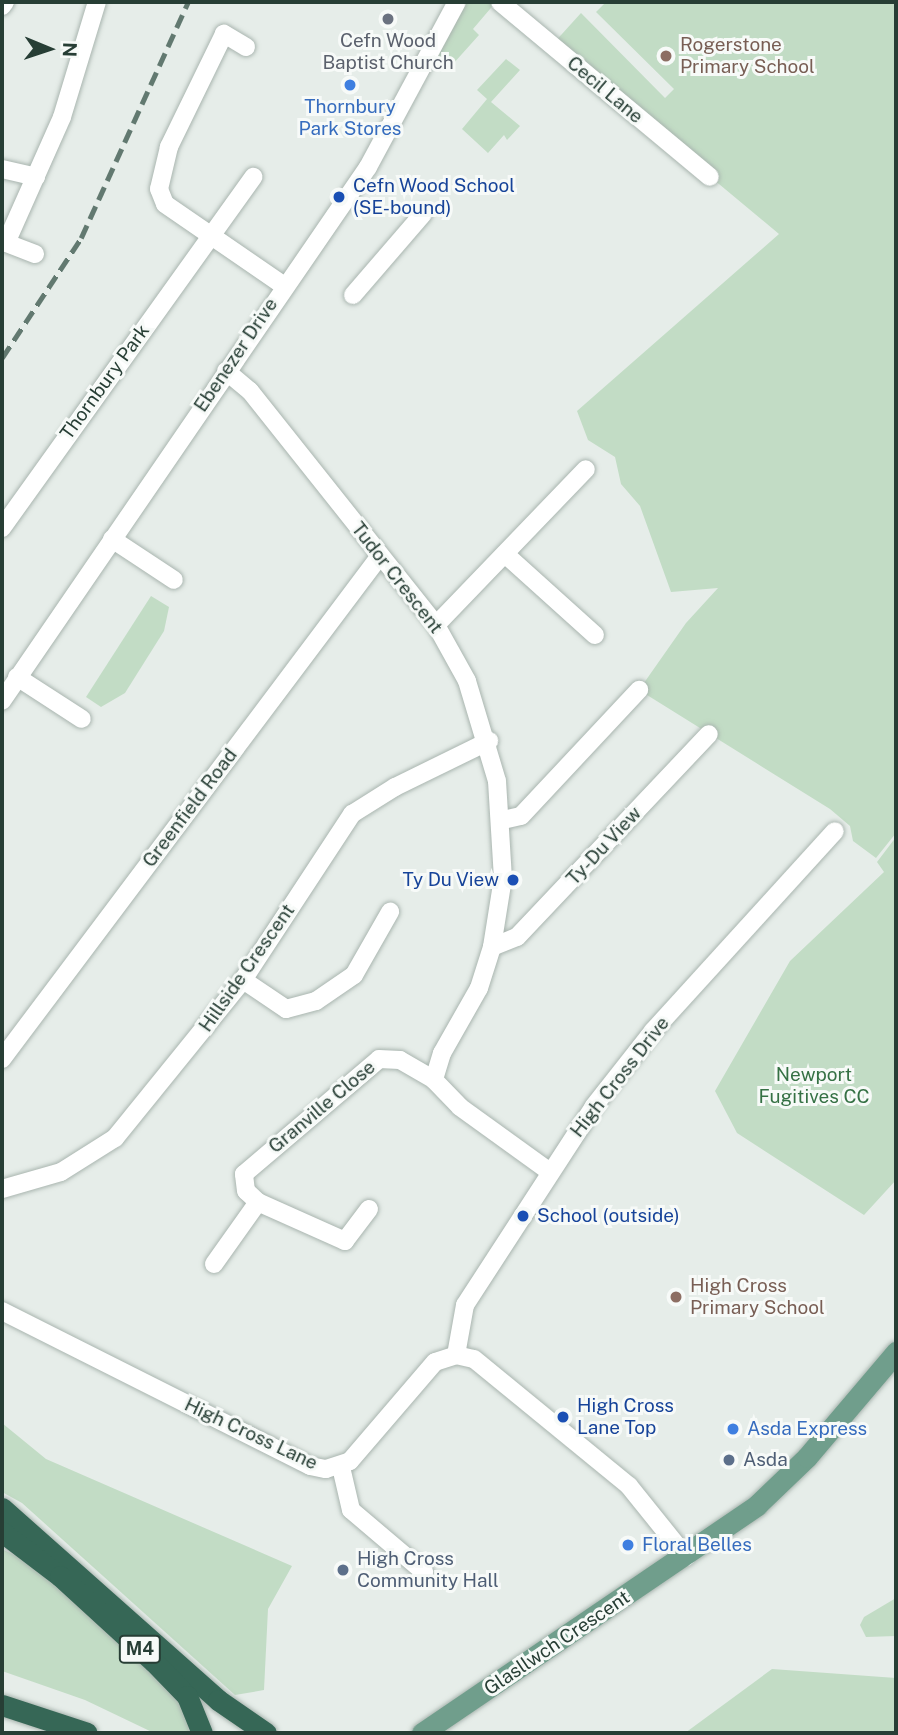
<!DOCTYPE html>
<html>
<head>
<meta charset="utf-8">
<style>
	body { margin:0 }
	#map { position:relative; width:898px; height:1735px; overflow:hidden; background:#e6ede9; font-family:"Public Sans",sans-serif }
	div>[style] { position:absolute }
	.green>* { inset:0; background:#c2dcc5 }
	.roads { filter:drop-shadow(0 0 2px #a9b5af) drop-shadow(0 0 2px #a9b5af) }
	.minor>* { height:18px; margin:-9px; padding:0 9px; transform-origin:9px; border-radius:9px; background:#fff }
	.major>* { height:21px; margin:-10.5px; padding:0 10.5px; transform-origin:10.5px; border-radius:10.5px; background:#709e8c }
	.highway>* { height:21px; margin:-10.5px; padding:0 10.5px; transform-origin:10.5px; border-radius:10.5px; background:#366756 }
	.rail>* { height:4.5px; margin-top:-2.25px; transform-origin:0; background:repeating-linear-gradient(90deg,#627970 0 14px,transparent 0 21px) }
	.dots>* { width:19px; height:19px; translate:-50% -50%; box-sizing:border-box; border:4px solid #f7faf8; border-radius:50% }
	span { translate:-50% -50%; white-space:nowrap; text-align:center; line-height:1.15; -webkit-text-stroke:6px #f7faf8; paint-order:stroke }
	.shield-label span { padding:2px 5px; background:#f7faf8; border:2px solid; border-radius:5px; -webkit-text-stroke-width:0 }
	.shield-label { font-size:18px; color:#273e35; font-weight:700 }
	.worship-label { font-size:19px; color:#5b616d }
	.education-label { font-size:19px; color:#785e54 }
	.left { translate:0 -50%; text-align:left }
	.street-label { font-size:19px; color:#273e35 }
	.shop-label { font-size:19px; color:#366cbe }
	.transit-label { font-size:19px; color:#164399 }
	.right { translate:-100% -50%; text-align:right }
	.park-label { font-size:19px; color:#357144 }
	.service-label { font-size:19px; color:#4e5e75 }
	.frame { position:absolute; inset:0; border:4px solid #273e35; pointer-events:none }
	.north { position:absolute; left:14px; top:14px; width:70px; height:70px; -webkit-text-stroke:5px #f7faf8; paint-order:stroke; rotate:92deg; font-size:19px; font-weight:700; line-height:28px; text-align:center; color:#273e35 }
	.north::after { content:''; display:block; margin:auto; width:24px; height:32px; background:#273e35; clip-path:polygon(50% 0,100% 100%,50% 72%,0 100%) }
</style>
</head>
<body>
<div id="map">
	<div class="green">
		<div style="clip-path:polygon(457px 2px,496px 2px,473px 29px,479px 35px,453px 64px,431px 54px)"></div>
		<div style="clip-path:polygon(606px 2px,896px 2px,896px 833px,876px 858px,853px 841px,850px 826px,830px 809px,639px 690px,686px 623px,718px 588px,671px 592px,640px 506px,621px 484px,615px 457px,588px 440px,577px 411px,779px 234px,552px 45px,581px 13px,665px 98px,674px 89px,596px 12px)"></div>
		<div style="clip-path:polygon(506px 59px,520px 70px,491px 102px,520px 126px,507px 140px,504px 135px,488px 153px,462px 129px,487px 99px,477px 90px)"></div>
		<div style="clip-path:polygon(151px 596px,169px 607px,164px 631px,125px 693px,101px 707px,86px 697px)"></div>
		<div style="clip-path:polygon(896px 837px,896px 1180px,864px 1215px,737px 1133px,715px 1091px,790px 961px,884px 872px,877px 862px)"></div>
		<div style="clip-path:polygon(2px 1423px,46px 1459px,292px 1566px,268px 1609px,264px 1690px,235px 1695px,22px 1503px,2px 1492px)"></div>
		<div style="clip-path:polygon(2px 1549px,24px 1560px,163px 1677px,187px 1715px,189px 1733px,154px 1733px,85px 1700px,2px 1671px)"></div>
		<div style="clip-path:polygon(896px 1598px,896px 1636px,866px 1637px,860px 1625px,864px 1617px)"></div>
		<div style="clip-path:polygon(772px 1669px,896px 1678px,896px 1733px,685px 1733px)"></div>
	</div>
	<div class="roads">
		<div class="minor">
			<div style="left:500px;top:2px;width:273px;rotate:39.8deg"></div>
			<div style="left:2px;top:6px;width:5px;rotate:-53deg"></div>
			<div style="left:246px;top:47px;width:26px;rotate:-149deg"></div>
			<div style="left:224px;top:34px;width:126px;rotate:116deg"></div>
			<div style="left:169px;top:147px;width:43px;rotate:103.4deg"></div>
			<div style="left:159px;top:189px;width:16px;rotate:68deg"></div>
			<div style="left:165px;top:204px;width:143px;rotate:34.5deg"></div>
			<div style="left:2px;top:169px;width:35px;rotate:13deg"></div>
			<div style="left:35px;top:254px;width:31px;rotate:-159deg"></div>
			<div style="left:6px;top:243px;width:138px;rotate:-66deg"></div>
			<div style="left:62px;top:117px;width:120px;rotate:-73.1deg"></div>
			<div style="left:353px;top:295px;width:107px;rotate:-49.2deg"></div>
			<div style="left:226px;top:371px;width:31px;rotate:40deg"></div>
			<div style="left:250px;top:391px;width:299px;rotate:51.5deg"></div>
			<div style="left:436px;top:625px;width:64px;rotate:61deg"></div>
			<div style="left:467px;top:681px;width:104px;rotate:73.3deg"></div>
			<div style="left:497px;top:781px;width:97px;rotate:86.5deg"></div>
			<div style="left:503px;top:878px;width:70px;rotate:99.1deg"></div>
			<div style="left:492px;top:947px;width:43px;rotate:107.6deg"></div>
			<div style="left:479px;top:988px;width:75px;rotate:119.6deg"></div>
			<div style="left:442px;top:1053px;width:28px;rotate:107deg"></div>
			<div style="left:434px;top:1080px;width:37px;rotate:46deg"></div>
			<div style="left:460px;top:1107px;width:111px;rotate:35.8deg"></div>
			<div style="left:2px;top:528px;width:432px;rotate:-54.4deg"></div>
			<div style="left:112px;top:539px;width:74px;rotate:33.5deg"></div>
			<div style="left:505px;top:554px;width:121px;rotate:42deg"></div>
			<div style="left:436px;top:625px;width:216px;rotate:-46.1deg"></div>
			<div style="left:17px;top:677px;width:77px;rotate:32.9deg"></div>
			<div style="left:2px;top:701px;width:647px;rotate:-55.57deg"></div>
			<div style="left:368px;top:167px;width:187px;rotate:-61.7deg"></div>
			<div style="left:503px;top:820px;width:18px;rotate:-13deg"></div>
			<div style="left:521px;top:816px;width:173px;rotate:-46.9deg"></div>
			<div style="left:492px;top:947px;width:27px;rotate:-22deg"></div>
			<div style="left:517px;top:937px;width:279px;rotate:-46.6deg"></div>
			<div style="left:243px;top:980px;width:52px;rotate:34deg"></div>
			<div style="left:286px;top:1009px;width:31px;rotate:-15deg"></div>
			<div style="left:316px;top:1001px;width:46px;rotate:-34.4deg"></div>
			<div style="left:354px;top:975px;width:73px;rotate:-60.3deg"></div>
			<div style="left:2px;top:1059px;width:628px;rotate:-53.09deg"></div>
			<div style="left:2px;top:1189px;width:61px;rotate:-16.1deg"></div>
			<div style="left:61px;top:1172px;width:64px;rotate:-32.2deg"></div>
			<div style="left:115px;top:1138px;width:203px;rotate:-51deg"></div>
			<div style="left:243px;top:980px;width:199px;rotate:-56.7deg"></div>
			<div style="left:352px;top:814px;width:51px;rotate:-32.1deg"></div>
			<div style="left:395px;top:787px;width:105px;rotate:-26.1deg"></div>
			<div style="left:369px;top:1209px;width:40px;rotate:127deg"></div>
			<div style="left:345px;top:1241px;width:95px;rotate:-155.9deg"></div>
			<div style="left:258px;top:1202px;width:16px;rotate:-137deg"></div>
			<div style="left:246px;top:1191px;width:17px;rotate:-97deg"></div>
			<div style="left:244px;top:1174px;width:177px;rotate:-40.4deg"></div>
			<div style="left:379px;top:1059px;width:21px;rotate:3deg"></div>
			<div style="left:400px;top:1060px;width:39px;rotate:30deg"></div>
			<div style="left:214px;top:1264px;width:76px;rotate:-54.6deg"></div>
			<div style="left:2px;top:1311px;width:345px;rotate:26.7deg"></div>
			<div style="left:310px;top:1466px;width:16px;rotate:11deg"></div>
			<div style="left:326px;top:1469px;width:25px;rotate:-18deg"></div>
			<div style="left:350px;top:1461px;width:130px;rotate:-49.4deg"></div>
			<div style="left:435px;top:1362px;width:22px;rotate:-18deg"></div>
			<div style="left:456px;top:1355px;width:18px;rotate:13deg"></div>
			<div style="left:474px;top:1359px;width:200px;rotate:39.3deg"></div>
			<div style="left:629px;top:1486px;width:91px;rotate:51.2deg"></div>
			<div style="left:456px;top:1355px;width:51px;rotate:-79.8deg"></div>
			<div style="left:465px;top:1305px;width:237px;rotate:-57deg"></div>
			<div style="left:594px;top:1106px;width:95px;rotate:-51.8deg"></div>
			<div style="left:653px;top:1031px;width:270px;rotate:-47.7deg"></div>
			<div style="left:341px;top:1467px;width:44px;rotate:76.9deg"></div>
			<div style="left:351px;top:1510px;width:96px;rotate:40.3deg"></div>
		</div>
		<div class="major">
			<div style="left:422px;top:1733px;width:405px;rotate:-34.2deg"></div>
			<div style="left:757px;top:1505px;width:69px;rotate:-43.8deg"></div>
			<div style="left:807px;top:1457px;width:138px;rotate:-49.7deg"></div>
		</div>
		<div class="highway">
			<div style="left:2px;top:1508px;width:289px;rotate:41.6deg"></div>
			<div style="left:218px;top:1700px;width:58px;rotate:34.5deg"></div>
			<div style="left:2px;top:1532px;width:73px;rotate:37.2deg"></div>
			<div style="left:60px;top:1576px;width:127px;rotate:42.5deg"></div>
			<div style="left:154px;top:1662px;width:47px;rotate:45.9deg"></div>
			<div style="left:187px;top:1696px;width:40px;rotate:68deg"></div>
			<div style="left:2px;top:1705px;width:89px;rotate:18.2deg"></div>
		</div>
	</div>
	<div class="rail">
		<div style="left:2px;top:358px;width:144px;rotate:-56.6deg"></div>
		<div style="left:81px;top:238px;width:259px;rotate:-65.6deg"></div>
	</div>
	<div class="dots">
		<div style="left:388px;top:19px;background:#6b7280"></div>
		<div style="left:666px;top:56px;background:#8d6e63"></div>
		<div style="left:350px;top:85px;background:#3f7fe0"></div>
		<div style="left:339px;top:197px;background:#1a4fb4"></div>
		<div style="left:513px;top:880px;background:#1a4fb4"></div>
		<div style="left:523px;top:1216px;background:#1a4fb4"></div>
		<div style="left:676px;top:1297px;background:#8d6e63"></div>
		<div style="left:563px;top:1417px;background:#1a4fb4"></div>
		<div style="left:733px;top:1429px;background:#3f7fe0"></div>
		<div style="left:729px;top:1460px;background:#5c6f8a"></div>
		<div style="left:628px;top:1545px;background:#3f7fe0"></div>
		<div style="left:343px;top:1570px;background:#5c6f8a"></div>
	</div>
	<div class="shield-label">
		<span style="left:140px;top:1649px">M4</span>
	</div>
	<div class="worship-label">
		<span style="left:388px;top:52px">Cefn Wood<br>Baptist Church</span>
	</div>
	<div class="education-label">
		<span class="left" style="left:680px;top:56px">Rogerstone<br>Primary School</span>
		<span class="left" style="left:690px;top:1297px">High Cross<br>Primary School</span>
	</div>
	<div class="street-label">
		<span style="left:605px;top:90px;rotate:40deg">Cecil Lane</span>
		<span style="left:236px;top:355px;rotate:-56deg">Ebenezer Drive</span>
		<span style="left:105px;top:382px;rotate:-54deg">Thornbury Park</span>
		<span style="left:397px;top:578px;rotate:52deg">Tudor Crescent</span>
		<span style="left:190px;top:808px;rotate:-53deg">Greenfield Road</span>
		<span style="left:604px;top:846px;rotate:-47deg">Ty-Du View</span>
		<span style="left:247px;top:968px;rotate:-55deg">Hillside Crescent</span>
		<span style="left:620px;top:1077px;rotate:-52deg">High Cross Drive</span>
		<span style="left:322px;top:1107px;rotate:-40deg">Granville Close</span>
		<span style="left:251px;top:1434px;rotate:25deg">High Cross Lane</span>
		<span style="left:557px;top:1643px;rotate:-34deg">Glasllwch Crescent</span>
	</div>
	<div class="shop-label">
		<span style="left:350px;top:118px">Thornbury<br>Park Stores</span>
		<span class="left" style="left:747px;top:1429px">Asda Express</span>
		<span class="left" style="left:642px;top:1545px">Floral Belles</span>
	</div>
	<div class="transit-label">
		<span class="left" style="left:353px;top:197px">Cefn Wood School<br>(SE-bound)</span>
		<span class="right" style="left:499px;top:880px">Ty Du View</span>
		<span class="left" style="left:537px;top:1216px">School (outside)</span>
		<span class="left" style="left:577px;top:1417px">High Cross<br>Lane Top</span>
	</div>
	<div class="park-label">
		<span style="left:814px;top:1086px">Newport<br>Fugitives CC</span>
	</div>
	<div class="service-label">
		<span class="left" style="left:743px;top:1460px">Asda</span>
		<span class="left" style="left:357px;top:1570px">High Cross<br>Community Hall</span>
	</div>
	<div class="frame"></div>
	<div class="north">N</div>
</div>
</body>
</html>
